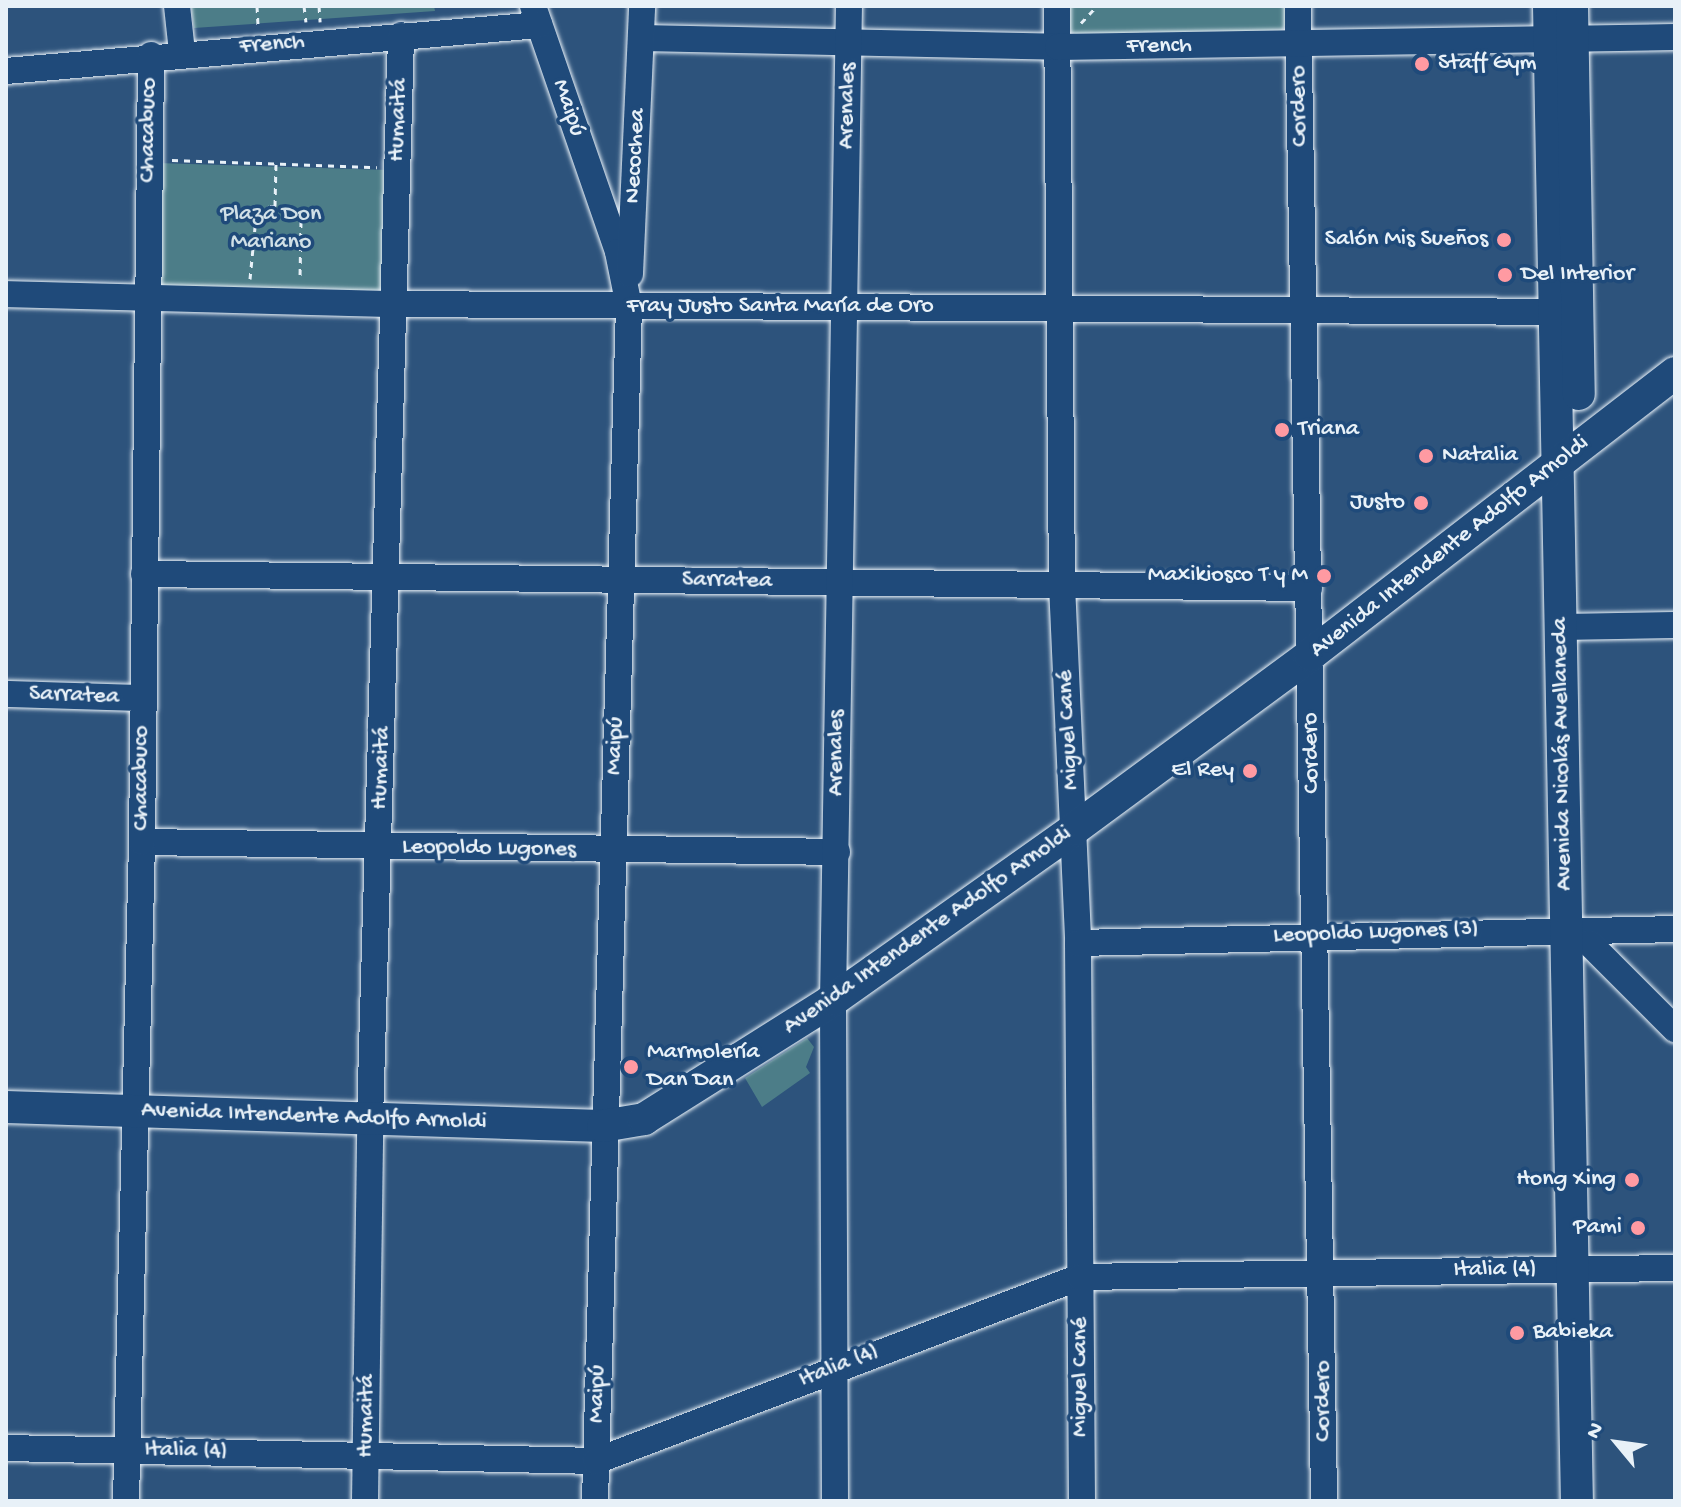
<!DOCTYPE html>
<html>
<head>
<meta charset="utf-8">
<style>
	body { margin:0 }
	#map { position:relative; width:1681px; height:1507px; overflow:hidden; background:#2d537c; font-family:"Gochi Hand",sans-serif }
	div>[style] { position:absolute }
	.green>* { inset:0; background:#4c7d88 }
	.path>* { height:3px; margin-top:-1.5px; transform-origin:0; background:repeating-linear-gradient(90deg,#e8f1f8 0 6px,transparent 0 12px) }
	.roads { filter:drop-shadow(0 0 2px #e8f1f8) drop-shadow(0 0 2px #e8f1f8) }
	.minor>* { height:26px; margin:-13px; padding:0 13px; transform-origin:13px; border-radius:13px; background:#1f4a7a }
	.major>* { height:32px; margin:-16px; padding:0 16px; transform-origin:16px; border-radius:16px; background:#1f4a7a }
	.dots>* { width:22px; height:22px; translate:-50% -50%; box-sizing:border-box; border:4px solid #1f4a7a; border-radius:50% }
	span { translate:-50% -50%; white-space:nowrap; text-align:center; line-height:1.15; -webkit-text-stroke:7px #1f4a7a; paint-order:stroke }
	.street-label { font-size:24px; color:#e8f1f8 }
	.poi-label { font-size:24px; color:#e8f1f8 }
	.left { translate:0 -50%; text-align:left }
	.right { translate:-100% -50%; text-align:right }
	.park-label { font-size:24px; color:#d1e0e7 }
	.frame { position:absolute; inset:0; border:8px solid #e8f1f8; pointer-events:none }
	.north { position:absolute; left:1577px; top:1403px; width:80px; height:80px; -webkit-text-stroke:6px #1f4a7a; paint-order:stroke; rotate:299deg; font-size:22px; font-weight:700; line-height:32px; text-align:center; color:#e8f1f8 }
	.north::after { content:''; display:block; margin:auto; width:28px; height:36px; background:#e8f1f8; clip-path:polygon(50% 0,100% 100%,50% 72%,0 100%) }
</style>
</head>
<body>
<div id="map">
	<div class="green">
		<div style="clip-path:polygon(191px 6px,434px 6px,435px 11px,194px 28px)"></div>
		<div style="clip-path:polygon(1066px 6px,1288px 6px,1288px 20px,1281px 32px,1080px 36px,1071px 32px)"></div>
		<div style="clip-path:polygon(157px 163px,388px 170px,383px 292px,162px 286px,156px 281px)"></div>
		<div style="clip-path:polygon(807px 1038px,814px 1047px,806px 1067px,810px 1073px,762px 1107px,745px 1078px)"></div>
	</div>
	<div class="path">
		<div style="left:257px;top:6px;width:20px;rotate:87deg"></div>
		<div style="left:304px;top:6px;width:16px;rotate:83deg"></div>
		<div style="left:319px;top:6px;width:16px;rotate:86deg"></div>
		<div style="left:1081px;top:23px;width:23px;rotate:-47deg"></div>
		<div style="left:172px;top:160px;width:205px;rotate:2deg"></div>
		<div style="left:275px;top:206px;width:43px;rotate:-88.7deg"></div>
		<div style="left:250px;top:279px;width:62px;rotate:-84.5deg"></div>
		<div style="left:256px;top:217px;width:18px;rotate:-38deg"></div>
		<div style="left:270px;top:206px;width:11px"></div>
		<div style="left:281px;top:206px;width:25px;rotate:37deg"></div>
		<div style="left:301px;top:221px;width:57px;rotate:91deg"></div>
	</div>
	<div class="roads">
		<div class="minor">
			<div style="left:177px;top:6px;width:46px;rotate:83.8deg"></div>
			<div style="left:533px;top:6px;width:260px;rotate:70.9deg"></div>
			<div style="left:618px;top:252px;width:55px;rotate:78.5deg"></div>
			<div style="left:629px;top:306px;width:1195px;rotate:91.63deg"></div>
			<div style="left:1057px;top:6px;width:579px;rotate:89.51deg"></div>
			<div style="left:1062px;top:585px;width:358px;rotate:87.4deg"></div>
			<div style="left:1078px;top:943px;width:558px;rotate:89.59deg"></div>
			<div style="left:1298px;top:6px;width:1495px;rotate:89deg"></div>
			<div style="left:642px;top:38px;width:416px;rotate:1.2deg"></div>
			<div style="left:1058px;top:47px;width:617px;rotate:-0.93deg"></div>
			<div style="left:6px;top:71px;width:535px;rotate:-4.93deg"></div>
			<div style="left:630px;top:274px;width:268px;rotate:-87.4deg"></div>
			<div style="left:6px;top:294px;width:388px;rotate:1.5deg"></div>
			<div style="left:394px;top:304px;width:1161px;rotate:0.39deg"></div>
			<div style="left:144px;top:574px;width:1165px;rotate:0.69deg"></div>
			<div style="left:1561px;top:627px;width:114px;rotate:-1deg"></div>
			<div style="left:6px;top:694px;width:137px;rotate:1.7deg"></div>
			<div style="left:142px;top:842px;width:695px;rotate:0.82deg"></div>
			<div style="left:1078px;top:943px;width:597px;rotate:-1.34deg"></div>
			<div style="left:1589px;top:943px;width:122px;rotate:45deg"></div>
			<div style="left:6px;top:1448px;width:590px;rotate:1.26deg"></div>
			<div style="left:596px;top:1461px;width:518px;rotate:-20.82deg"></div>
			<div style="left:1080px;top:1277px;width:595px;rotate:-0.87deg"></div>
			<div style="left:126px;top:1501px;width:659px;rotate:-88.61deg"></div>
			<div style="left:142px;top:842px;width:787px;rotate:-89.34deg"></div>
			<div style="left:365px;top:1501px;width:381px;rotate:-89.2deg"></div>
			<div style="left:370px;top:1120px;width:1085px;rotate:-88.36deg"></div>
			<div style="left:835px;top:1501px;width:501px;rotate:-90.23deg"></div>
			<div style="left:833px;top:1000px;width:994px;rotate:-89.08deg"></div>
		</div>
		<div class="major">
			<div style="left:1549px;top:6px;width:1495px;rotate:88.93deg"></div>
			<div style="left:1572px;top:6px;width:388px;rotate:89deg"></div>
			<div style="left:6px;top:1107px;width:597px;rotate:1.82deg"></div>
			<div style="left:603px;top:1126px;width:42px;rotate:-9.7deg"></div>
			<div style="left:644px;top:1119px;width:223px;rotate:-32.2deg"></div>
			<div style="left:833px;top:1000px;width:294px;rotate:-35.3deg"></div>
			<div style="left:1073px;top:830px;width:295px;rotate:-36.4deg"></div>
			<div style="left:1310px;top:655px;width:461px;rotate:-37.7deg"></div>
		</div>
	</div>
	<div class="dots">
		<div style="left:1422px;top:64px;background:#ff9aa2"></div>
		<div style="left:1504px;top:240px;background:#ff9aa2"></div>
		<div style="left:1505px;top:275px;background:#ff9aa2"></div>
		<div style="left:1282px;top:430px;background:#ff9aa2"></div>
		<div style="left:1426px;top:456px;background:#ff9aa2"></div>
		<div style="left:1421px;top:503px;background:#ff9aa2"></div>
		<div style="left:1324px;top:576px;background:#ff9aa2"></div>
		<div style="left:1250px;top:771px;background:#ff9aa2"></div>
		<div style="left:631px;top:1067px;background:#ff9aa2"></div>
		<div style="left:1632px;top:1180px;background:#ff9aa2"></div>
		<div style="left:1638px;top:1228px;background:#ff9aa2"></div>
		<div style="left:1517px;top:1333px;background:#ff9aa2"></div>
	</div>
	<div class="street-label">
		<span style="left:272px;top:45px;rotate:-4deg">French</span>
		<span style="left:1159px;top:47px">French</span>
		<span style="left:848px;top:106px;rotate:-89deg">Arenales</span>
		<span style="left:1300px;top:106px;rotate:-91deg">Cordero</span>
		<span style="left:568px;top:108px;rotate:71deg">Maipú</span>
		<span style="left:399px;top:120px;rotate:-88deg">Humaitá</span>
		<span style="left:149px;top:130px;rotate:-89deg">Chacabuco</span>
		<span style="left:636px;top:156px;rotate:-87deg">Necochea</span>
		<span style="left:780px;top:307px">Fray Justo Santa María de Oro</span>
		<span style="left:1450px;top:547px;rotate:-38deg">Avenida Intendente Adolfo Arnoldi</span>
		<span style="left:727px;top:581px;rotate:1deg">Sarratea</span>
		<span style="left:74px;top:696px;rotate:2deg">Sarratea</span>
		<span style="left:1069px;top:730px;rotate:-93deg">Miguel Cané</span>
		<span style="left:616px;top:746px;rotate:-88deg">Maipú</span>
		<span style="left:837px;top:753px;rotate:-90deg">Arenales</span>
		<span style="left:1312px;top:753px;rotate:-91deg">Cordero</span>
		<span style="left:1563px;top:754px;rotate:-91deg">Avenida Nicolás Avellaneda</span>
		<span style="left:382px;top:768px;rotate:-88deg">Humaitá</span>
		<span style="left:142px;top:778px;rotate:-90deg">Chacabuco</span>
		<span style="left:489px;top:849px;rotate:1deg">Leopoldo Lugones</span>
		<span style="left:928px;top:931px;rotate:-35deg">Avenida Intendente Adolfo Arnoldi</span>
		<span style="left:1376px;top:933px;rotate:-2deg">Leopoldo Lugones (3)</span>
		<span style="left:314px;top:1117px;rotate:2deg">Avenida Intendente Adolfo Arnoldi</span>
		<span style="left:1495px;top:1270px;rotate:-1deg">Italia (4)</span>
		<span style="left:839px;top:1366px;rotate:-22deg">Italia (4)</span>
		<span style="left:1081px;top:1377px;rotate:-90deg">Miguel Cané</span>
		<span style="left:598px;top:1394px;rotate:-89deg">Maipú</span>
		<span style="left:1324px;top:1401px;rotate:-90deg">Cordero</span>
		<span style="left:367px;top:1416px;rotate:-89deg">Humaitá</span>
		<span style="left:186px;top:1451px;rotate:1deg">Italia (4)</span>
	</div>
	<div class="poi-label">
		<span class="left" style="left:1438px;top:64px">Staff Gym</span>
		<span class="right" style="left:1488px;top:240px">Salón Mis Sueños</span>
		<span class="left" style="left:1521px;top:275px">Del Interior</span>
		<span class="left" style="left:1298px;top:430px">Triana</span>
		<span class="left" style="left:1442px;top:456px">Natalia</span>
		<span class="right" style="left:1405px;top:503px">Justo</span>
		<span class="right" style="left:1308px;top:576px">Maxikiosco T y M</span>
		<span class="right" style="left:1234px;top:771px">El Rey</span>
		<span class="left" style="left:647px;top:1067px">Marmolería<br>Dan Dan</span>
		<span class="right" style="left:1616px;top:1180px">Hong Xing</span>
		<span class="right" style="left:1622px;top:1228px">Pami</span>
		<span class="left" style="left:1533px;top:1333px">Babieka</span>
	</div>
	<div class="park-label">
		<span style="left:271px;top:229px">Plaza Don<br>Mariano</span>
	</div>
	<div class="frame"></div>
	<div class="north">N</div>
</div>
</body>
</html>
